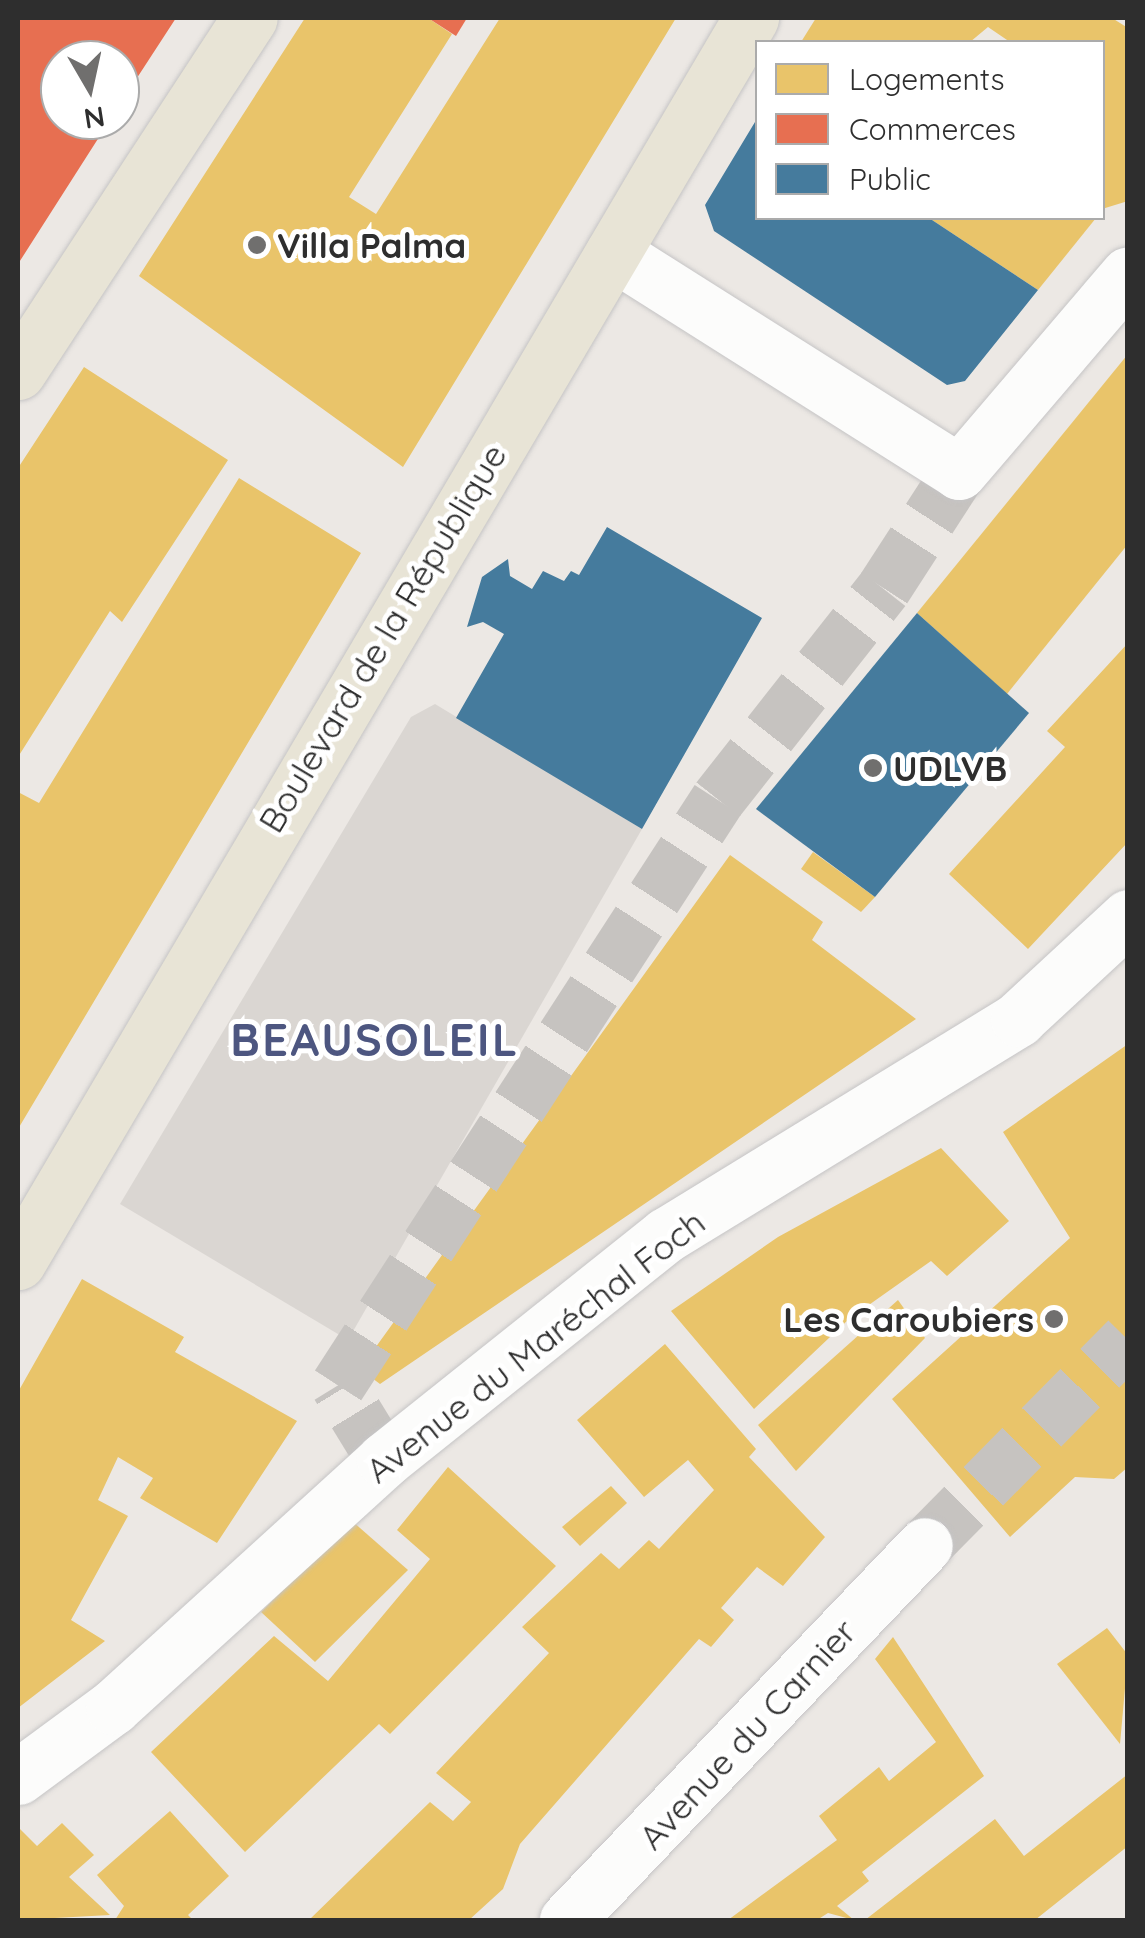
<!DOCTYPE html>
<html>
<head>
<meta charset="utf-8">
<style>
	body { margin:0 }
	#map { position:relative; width:1145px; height:1938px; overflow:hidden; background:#ece8e4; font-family:Quicksand,sans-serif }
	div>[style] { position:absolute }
	.plaza>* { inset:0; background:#dad6d2 }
	.homes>* { inset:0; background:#e9c46a }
	.shops>* { inset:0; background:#e76f51 }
	.public>* { inset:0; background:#457b9d }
	.minor-tunnel>* { height:55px; margin-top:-27.5px; transform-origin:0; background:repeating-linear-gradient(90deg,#c6c3c0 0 55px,transparent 0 83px) }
	.roads { filter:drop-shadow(0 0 2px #c5c4c5) drop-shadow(0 0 2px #c5c4c5) }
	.minor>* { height:55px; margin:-27.5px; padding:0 27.5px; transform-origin:27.5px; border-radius:27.5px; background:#fcfcfb }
	.major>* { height:55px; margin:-27.5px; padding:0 27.5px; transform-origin:27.5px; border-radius:27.5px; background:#e8e4d6 }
	.dots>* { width:28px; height:28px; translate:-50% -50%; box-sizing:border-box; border:5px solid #fff; border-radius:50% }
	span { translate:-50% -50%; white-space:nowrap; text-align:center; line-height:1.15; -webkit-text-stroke:10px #fff; paint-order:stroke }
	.poi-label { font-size:35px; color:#2e2e2e; font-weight:700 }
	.left { translate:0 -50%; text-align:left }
	.right { translate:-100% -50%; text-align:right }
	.street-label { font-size:35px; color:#2e2e2e }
	.district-label { font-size:45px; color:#4d5680; font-weight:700; letter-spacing:2.5px }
	.frame { position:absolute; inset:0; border:20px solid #2e2e2e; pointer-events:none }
	.legend { position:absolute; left:755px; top:40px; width:350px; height:180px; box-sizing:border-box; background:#fff; border:2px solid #ababab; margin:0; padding:12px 18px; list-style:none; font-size:30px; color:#2e2e2e }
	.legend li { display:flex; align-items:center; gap:20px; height:50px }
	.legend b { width:50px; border:2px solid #ababab }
	.north { position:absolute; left:40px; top:40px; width:100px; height:100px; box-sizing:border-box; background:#fff; border:2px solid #ababab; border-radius:50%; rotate:171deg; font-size:28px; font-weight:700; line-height:40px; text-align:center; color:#2e2e2e }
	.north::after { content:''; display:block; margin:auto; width:35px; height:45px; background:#706f6e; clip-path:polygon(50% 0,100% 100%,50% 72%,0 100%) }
</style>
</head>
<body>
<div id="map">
	<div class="plaza">
		<div style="clip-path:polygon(435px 704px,642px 829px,348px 1340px,120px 1204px,411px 717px)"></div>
	</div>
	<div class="homes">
		<div style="clip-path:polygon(305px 18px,428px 18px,452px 34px,349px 197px,376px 214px,500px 18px,676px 18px,403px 467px,139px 276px)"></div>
		<div style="clip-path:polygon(816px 18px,1112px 18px,1128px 28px,1128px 201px,1102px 209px,1102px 42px,1010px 42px,988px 27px,970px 42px,801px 42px)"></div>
		<div style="clip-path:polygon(929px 218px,1096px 218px,1038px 290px)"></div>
		<div style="clip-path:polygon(1128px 354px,1128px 544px,1007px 694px,917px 613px)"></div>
		<div style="clip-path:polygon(84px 367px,228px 460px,122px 622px,110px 611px,18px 757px,18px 468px)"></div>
		<div style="clip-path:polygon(239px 478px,361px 553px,18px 1129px,18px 792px,39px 803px)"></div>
		<div style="clip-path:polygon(1128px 643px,1128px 842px,1028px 949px,949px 874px,1065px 747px,1047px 731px)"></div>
		<div style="clip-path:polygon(813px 852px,875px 897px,861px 912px,801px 869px)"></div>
		<div style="clip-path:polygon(730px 855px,823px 922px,812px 940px,916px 1019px,380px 1384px,360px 1369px)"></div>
		<div style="clip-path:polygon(1128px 1044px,1128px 1467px,1114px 1479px,1075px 1477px,1010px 1537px,892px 1399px,1070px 1238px,1003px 1132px)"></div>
		<div style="clip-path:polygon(941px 1148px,1009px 1221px,947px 1276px,931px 1261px,849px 1319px,754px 1409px,671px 1311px,778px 1237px)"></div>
		<div style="clip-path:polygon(82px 1279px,184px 1337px,175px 1352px,297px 1421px,217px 1543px,140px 1498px,153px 1478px,118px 1457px,98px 1500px,128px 1516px,71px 1620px,105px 1641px,18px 1708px,18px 1392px)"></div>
		<div style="clip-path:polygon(898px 1300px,925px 1338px,796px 1471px,758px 1425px)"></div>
		<div style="clip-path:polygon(665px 1344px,756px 1449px,749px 1457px,825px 1537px,783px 1586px,757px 1567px,721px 1608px,734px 1620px,711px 1647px,699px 1639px,520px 1844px,503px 1889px,469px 1920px,309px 1920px,430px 1802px,453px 1821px,471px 1802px,436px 1773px,549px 1653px,522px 1627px,601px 1553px,619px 1569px,649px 1540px,659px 1549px,714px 1490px,688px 1460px,644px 1497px,577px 1420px)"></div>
		<div style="clip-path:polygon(448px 1467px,556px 1566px,390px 1734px,379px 1724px,245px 1852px,151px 1752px,274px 1636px,328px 1681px,430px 1559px,397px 1530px)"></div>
		<div style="clip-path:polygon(611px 1486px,627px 1503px,580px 1546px,562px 1527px)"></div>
		<div style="clip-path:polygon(352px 1521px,408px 1570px,315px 1662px,261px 1612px)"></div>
		<div style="clip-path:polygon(1107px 1628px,1128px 1655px,1120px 1744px,1057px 1664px)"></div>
		<div style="clip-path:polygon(893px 1637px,984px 1776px,862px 1872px,869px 1881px,837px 1906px,854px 1920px,828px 1913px,817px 1920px,728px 1920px,837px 1840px,819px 1816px,879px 1767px,889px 1781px,936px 1742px,875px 1659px)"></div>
		<div style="clip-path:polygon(1128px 1774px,1128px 1846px,1035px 1920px,865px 1920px,995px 1819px,1024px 1856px)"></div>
		<div style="clip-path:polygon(170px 1811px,229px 1876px,188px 1915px,193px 1920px,115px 1920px,124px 1906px,97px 1875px)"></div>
		<div style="clip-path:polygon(62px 1823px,94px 1855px,69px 1877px,110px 1915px,18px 1920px,18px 1827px,37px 1846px)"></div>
	</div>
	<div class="shops">
		<div style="clip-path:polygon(18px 18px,176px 18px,120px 104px,120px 60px,60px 60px,60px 120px,110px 120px,18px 264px)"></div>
		<div style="clip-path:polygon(428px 18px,467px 18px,456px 36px)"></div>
	</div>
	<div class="public">
		<div style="clip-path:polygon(758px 117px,758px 218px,929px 218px,1038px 290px,965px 381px,947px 385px,714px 231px,705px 205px)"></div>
		<div style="clip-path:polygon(607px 527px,762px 618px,642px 829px,456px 718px,504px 634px,483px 622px,467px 627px,482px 577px,508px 559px,510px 576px,532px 589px,543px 571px,564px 581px,571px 571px,579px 575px)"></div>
		<div style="clip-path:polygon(917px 613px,1029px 713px,875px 897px,756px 809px)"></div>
	</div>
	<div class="minor-tunnel">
		<div style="left:384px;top:1460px;width:88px;rotate:-121.5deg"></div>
		<div style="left:338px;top:1385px;width:698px;rotate:-57.04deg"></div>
		<div style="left:718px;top:799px;width:268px;rotate:-51.8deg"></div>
		<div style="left:884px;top:588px;width:138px;rotate:-57.1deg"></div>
		<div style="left:925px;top:1545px;width:289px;rotate:-45.4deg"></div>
	</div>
	<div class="roads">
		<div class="minor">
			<div style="left:613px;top:253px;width:409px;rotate:32.3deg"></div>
			<div style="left:959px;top:472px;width:260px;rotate:-49.5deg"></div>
			<div style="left:18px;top:1777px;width:118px;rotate:-36.4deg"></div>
			<div style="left:113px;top:1707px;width:367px;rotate:-42.3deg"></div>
			<div style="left:384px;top:1460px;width:361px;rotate:-38.6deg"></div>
			<div style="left:666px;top:1235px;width:413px;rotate:-31.5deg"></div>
			<div style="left:1018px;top:1019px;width:150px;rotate:-42.8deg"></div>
			<div style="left:567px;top:1920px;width:518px;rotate:-46.33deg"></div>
		</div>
		<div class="major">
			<div style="left:18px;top:372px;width:423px;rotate:-56.8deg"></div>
			<div style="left:18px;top:1262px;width:1444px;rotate:-59.49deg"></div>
		</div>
	</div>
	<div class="dots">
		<div style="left:257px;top:245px;background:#706f6e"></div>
		<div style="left:873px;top:768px;background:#706f6e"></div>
		<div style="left:1054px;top:1319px;background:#706f6e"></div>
	</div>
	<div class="poi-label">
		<span class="left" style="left:277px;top:245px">Villa Palma</span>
		<span class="left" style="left:893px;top:768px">UDLVB</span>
		<span class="right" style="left:1034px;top:1319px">Les Caroubiers</span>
	</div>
	<div class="street-label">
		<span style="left:382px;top:638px;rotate:-59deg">Boulevard de la République</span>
		<span style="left:535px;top:1346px;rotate:-38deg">Avenue du Maréchal Foch</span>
		<span style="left:747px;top:1734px;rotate:-47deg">Avenue du Carnier</span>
	</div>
	<div class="district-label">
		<span style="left:375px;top:1040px">BEAUSOLEIL</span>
	</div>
	<div class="frame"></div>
	<ul class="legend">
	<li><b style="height:28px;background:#e9c46a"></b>Logements</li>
	<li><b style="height:28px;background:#e76f51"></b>Commerces</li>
	<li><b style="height:28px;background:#457b9d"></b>Public</li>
	</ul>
	<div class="north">N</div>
</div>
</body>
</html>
